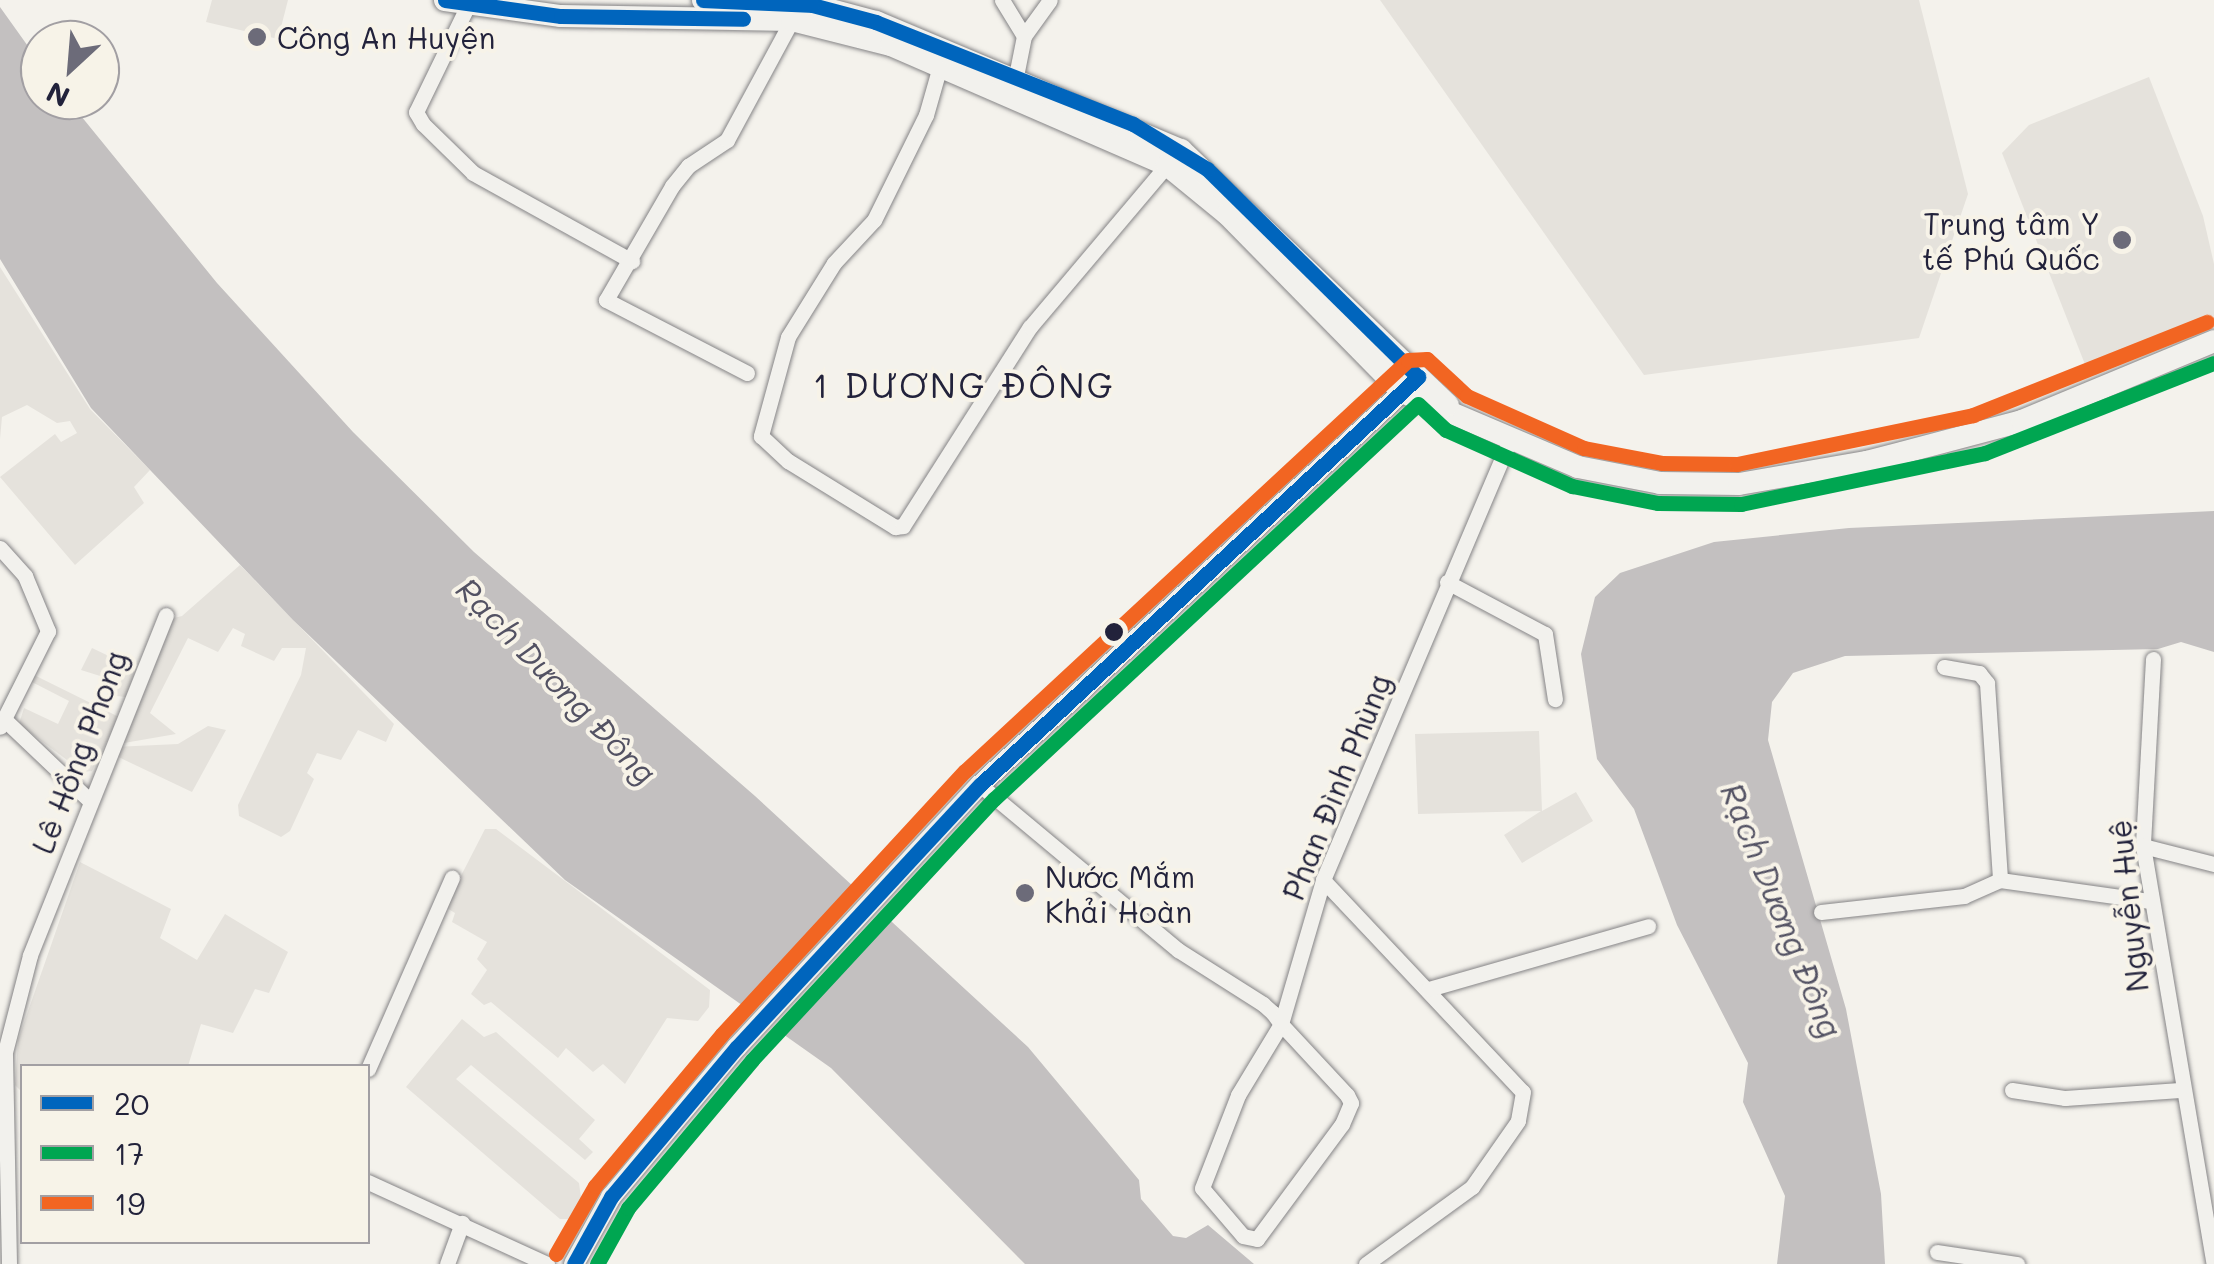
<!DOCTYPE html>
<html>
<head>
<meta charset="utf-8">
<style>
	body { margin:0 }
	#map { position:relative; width:2214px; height:1264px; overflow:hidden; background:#f4f2ec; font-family:Mali,sans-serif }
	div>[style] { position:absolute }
	.built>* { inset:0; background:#e5e2dc }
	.water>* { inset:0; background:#c3c0c0 }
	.pier>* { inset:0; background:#f4f2ec }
	.roads { filter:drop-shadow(0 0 2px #858486) drop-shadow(0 0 2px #858486) }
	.minor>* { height:15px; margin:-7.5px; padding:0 7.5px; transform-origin:7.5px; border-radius:7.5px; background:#f2f1ed }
	.secondary>* { height:20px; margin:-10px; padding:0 10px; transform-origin:10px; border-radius:10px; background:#f2f1ed }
	.primary>* { height:22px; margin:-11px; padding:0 11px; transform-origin:11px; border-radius:11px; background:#f2f1ed }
	.bus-1>* { height:15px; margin:-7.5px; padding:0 7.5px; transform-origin:7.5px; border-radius:7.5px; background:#0065bd }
	.bus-2>* { height:15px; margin:-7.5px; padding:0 7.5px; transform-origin:7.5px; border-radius:7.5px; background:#00a651 }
	.bus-3>* { height:15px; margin:-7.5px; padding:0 7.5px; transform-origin:7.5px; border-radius:7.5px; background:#f26522 }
	.dots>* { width:28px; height:28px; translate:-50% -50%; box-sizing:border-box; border:5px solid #f7f3e8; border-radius:50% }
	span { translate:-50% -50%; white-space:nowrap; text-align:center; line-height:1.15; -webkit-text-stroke:8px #f7f3e8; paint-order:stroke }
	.poi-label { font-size:30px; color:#22223b }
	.left { translate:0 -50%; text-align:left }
	.right { translate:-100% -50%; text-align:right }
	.street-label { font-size:30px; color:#22223b }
	.water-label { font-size:32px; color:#535263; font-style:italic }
	.quarter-label { font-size:35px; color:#22223b; letter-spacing:2.5px }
	.legend { position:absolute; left:20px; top:1064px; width:350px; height:180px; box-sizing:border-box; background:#f7f3e8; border:2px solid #a29fa3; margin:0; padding:12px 18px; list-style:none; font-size:30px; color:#22223b }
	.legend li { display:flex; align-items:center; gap:20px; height:50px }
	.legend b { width:50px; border:2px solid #a29fa3 }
	.north { position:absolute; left:20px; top:20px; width:100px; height:100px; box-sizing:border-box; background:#f7f3e8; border:2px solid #a29fa3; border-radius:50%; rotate:206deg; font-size:28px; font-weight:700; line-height:40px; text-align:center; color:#22223b }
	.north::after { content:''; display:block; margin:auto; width:35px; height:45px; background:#6c6b79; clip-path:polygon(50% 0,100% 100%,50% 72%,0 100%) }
</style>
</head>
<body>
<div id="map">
	<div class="built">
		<div style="clip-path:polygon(212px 0,288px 0,278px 39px,206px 22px)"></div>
		<div style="clip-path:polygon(1380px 0,1919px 0,1968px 194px,1919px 338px,1644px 375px)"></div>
		<div style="clip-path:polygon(2149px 77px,2203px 216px,2214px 264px,2214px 316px,2088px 372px,2002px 153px,2029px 125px)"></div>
		<div style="clip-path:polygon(0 267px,90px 409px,150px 470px,134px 487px,144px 503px,75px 565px,0 477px,55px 434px,61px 442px,77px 433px,70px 421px,57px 423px,27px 405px,2px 417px,0 439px)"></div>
		<div style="clip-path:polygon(240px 565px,394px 724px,386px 742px,358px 730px,341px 760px,317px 753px,307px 773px,314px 779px,290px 831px,281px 837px,239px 816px,238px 805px,301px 675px,306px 648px,282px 648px,274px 661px,241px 646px,245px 634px,233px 628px,218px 652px,188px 638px,150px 713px,176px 734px,124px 743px,120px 738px,170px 619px,182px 616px)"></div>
		<div style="clip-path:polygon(92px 648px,136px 669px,126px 697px,107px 695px,113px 680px,81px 670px)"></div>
		<div style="clip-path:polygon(32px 674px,119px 717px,92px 771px,83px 772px,19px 724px,24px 708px,58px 724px,69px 701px,30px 681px)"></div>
		<div style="clip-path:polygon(208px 726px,226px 730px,192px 792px,112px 754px,114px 747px,178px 744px)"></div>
		<div style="clip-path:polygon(1539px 731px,1542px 811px,1576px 792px,1593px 821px,1522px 863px,1504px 835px,1541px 811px,1418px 814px,1415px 734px)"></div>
		<div style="clip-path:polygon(485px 829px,496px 829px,710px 990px,709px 1007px,698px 1021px,667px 1018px,625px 1084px,603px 1064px,593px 1072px,566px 1048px,558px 1058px,491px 1002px,484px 1005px,471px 994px,487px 970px,477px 959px,487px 942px,452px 922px,455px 913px,445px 907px)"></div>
		<div style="clip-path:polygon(80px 862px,171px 909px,160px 938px,197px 960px,225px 914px,288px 952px,269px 993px,255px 989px,233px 1033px,201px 1024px,188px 1066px,22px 1066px,21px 1091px,15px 1085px,18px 1040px)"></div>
		<div style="clip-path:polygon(462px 1019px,484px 1037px,496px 1032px,595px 1120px,579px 1139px,593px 1152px,585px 1160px,471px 1065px,456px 1079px,579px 1183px,582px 1205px,570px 1219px,560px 1219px,406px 1087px)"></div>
	</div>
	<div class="water">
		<div style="clip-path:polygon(0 7px,40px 63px,40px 100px,68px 100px,217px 283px,353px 432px,474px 552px,755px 796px,1028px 1047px,1139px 1180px,1141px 1199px,1173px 1236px,1186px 1238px,1208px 1225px,1254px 1264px,1025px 1264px,831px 1068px,565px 880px,293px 620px,91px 408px,0 259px)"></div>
		<div style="clip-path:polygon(2214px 511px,2214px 652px,2181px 642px,2158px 649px,1845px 656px,1793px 673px,1772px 702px,1768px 740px,1846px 1009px,1881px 1194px,1885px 1264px,1777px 1264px,1785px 1196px,1743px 1102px,1748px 1063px,1677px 925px,1634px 809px,1597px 759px,1581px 654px,1595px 597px,1620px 573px,1714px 542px,1849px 528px)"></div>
	</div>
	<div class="pier">
		<div style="clip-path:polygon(861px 884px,887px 908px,774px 1033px,745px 1012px)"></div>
	</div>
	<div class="roads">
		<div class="minor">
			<div style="left:1002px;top:0;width:42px;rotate:58.6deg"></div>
			<div style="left:1024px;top:36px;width:41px;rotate:101.3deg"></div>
			<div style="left:468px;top:5px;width:119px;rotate:115.9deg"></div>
			<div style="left:416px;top:112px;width:14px;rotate:60deg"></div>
			<div style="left:423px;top:124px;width:70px;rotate:44.4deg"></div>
			<div style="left:473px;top:173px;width:182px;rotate:29deg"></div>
			<div style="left:1024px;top:36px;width:44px;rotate:-54.2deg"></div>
			<div style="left:940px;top:66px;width:51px;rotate:105.9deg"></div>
			<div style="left:926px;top:115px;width:117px;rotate:116.3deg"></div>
			<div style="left:874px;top:220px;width:59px;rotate:132.9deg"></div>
			<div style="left:834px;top:263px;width:87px;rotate:121.9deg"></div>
			<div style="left:788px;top:337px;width:103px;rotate:105.3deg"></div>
			<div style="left:761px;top:436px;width:37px;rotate:43deg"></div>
			<div style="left:788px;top:461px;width:126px;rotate:31.7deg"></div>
			<div style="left:895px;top:527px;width:8px;rotate:-7deg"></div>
			<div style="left:903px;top:526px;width:236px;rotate:-57.5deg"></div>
			<div style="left:1030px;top:327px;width:212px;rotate:-49.8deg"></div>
			<div style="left:747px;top:373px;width:159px;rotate:-152.6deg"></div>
			<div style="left:606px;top:300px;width:132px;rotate:-59.9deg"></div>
			<div style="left:672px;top:186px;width:26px;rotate:-51deg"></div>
			<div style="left:688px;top:166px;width:47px;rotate:-33.7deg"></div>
			<div style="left:727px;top:140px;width:136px;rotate:-61.6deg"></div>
			<div style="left:0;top:548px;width:38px;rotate:48deg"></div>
			<div style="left:25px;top:576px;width:60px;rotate:67.3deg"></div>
			<div style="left:48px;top:631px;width:107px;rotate:116.6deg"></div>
			<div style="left:1447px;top:582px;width:111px;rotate:28deg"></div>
			<div style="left:1545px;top:634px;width:66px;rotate:81.3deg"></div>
			<div style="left:2153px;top:659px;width:187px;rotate:93.1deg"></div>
			<div style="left:2143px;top:846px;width:424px;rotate:80.4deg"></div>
			<div style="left:1944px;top:667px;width:36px;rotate:10deg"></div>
			<div style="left:1979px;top:673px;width:13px;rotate:51deg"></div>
			<div style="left:1987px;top:683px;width:197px;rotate:86.2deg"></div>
			<div style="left:2000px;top:880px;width:150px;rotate:8deg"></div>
			<div style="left:6px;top:721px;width:113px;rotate:43.6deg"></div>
			<div style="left:980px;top:785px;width:258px;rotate:39.8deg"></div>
			<div style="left:1178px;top:950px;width:101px;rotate:32.4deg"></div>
			<div style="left:1263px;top:1004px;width:13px;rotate:42deg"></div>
			<div style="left:1273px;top:1013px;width:14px;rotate:54deg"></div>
			<div style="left:1281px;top:1024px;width:97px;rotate:47.1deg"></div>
			<div style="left:1347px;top:1095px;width:9px;rotate:63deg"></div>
			<div style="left:1351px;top:1103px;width:23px;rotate:113deg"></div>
			<div style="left:1342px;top:1124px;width:143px;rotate:126.5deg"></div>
			<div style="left:1257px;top:1239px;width:14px;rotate:-168deg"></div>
			<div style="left:1243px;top:1236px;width:63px;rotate:-130.5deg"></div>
			<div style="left:1202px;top:1188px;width:100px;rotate:-68.8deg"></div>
			<div style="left:1238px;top:1095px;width:83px;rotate:-58.8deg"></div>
			<div style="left:1281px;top:1024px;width:150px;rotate:-73.7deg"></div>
			<div style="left:1323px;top:880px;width:480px;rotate:-67deg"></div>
			<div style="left:2143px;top:846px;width:73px;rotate:14.2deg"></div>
			<div style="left:1323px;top:880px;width:291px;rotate:46.7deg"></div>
			<div style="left:1523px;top:1092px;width:29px;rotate:100deg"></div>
			<div style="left:1518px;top:1121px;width:80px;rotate:124.9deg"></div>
			<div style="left:1472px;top:1187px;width:131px;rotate:144deg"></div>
			<div style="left:1821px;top:912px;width:144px;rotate:-6.4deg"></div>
			<div style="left:1964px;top:896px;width:39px;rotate:-24deg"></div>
			<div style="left:1429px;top:989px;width:228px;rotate:-16deg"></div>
			<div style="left:368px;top:1069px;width:209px;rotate:-66.3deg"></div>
			<div style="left:2012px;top:1090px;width:54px;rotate:8.6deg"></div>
			<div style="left:2065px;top:1098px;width:115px;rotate:-4deg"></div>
			<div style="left:368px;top:1182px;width:197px;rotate:24.6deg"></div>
			<div style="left:1937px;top:1252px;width:81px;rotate:8.5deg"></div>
			<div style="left:9px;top:1264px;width:212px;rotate:-91.1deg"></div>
			<div style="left:5px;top:1052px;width:100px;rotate:-75.5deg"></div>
			<div style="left:30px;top:955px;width:366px;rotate:-68.2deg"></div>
			<div style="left:447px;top:1264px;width:44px;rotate:-69.9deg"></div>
		</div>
		<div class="secondary">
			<div style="left:574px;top:1264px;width:77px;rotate:-61.1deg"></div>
			<div style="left:611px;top:1197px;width:196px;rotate:-50deg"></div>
			<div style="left:737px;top:1047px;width:357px;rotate:-47.2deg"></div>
			<div style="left:980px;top:785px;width:593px;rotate:-42.95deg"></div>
		</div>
		<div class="primary">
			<div style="left:445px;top:0;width:117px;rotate:7.9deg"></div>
			<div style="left:561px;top:16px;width:231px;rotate:1deg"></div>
			<div style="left:792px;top:20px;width:102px;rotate:14.2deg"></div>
			<div style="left:891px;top:45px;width:301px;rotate:23.5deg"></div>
			<div style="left:1167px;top:165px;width:77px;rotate:39.2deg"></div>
			<div style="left:1227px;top:214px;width:250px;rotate:45.5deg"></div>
			<div style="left:1402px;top:392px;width:191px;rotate:23.1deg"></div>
			<div style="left:1578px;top:467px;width:84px;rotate:11deg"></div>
			<div style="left:1660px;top:483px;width:79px;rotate:0.7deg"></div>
			<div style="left:1739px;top:484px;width:130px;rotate:-9.8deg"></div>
			<div style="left:1867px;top:462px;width:160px;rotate:-14.8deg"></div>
			<div style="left:2022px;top:421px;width:208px;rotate:-22.6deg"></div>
			<div style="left:703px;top:0;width:109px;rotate:2.6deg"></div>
			<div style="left:812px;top:5px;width:66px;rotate:14.9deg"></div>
			<div style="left:876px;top:22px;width:331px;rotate:22.8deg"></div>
			<div style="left:1181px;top:150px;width:369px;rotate:43.7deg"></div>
		</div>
	</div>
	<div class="bus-1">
		<div style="left:445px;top:0;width:117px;rotate:7.9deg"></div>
		<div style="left:561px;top:16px;width:182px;rotate:0.9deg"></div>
		<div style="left:574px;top:1264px;width:77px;rotate:-61.1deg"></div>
		<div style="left:611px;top:1197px;width:196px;rotate:-50deg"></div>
		<div style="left:737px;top:1047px;width:357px;rotate:-47.2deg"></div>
		<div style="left:980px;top:785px;width:599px;rotate:-42.97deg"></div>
		<div style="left:1418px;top:377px;width:296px;rotate:-135.4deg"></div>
		<div style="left:1207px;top:169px;width:87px;rotate:-148.7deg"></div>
		<div style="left:1133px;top:124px;width:277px;rotate:-158.4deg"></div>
		<div style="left:876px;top:22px;width:66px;rotate:-165.1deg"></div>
		<div style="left:812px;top:5px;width:109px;rotate:-177.4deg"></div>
	</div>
	<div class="bus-2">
		<div style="left:597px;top:1264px;width:64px;rotate:-61deg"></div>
		<div style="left:628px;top:1208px;width:193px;rotate:-50deg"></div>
		<div style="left:752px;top:1060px;width:356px;rotate:-47.2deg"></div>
		<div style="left:994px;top:799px;width:579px;rotate:-42.97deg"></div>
		<div style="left:1418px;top:404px;width:38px;rotate:43deg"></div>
		<div style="left:1446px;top:430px;width:138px;rotate:24deg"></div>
		<div style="left:1572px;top:486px;width:88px;rotate:11.2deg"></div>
		<div style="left:1658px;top:503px;width:83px;rotate:0.7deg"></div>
		<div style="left:1741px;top:504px;width:249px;rotate:-11.8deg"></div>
		<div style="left:1985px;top:453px;width:246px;rotate:-21.5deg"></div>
	</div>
	<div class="bus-3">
		<div style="left:556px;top:1254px;width:78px;rotate:-60.2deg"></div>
		<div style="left:595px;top:1186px;width:198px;rotate:-50.1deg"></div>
		<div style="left:722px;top:1034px;width:358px;rotate:-47.3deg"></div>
		<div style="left:965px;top:771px;width:604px;rotate:-42.85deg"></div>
		<div style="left:1408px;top:360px;width:19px;rotate:-3deg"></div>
		<div style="left:1427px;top:359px;width:54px;rotate:42.8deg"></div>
		<div style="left:1467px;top:396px;width:128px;rotate:24deg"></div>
		<div style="left:1584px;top:448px;width:79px;rotate:10.9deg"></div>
		<div style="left:1662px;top:463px;width:75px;rotate:0.8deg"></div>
		<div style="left:1737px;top:464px;width:241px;rotate:-11.7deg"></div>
		<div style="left:1973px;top:415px;width:252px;rotate:-21.7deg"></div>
	</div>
	<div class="dots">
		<div style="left:257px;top:37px;background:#6c6b79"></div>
		<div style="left:2122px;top:240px;background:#6c6b79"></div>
		<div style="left:1114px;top:632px;background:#22223b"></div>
		<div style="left:1025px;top:893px;background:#6c6b79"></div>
	</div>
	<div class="poi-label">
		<span class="left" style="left:277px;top:37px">Công An Huyện</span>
		<span class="right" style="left:2100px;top:240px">Trung tâm Y<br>tế Phú Quốc</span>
		<span class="left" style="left:1045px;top:893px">Nước Mắm<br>Khải Hoàn</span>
	</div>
	<div class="street-label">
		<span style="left:79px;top:752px;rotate:-69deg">Lê Hồng Phong</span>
		<span style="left:1336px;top:787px;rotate:-68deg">Phan Đình Phùng</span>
		<span style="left:2128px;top:906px;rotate:-96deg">Nguyễn Huệ</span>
	</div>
	<div class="water-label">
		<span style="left:557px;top:680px;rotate:46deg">Rạch Dương Đông</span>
		<span style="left:1782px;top:910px;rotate:68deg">Rạch Dương Đông</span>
	</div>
	<div class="quarter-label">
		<span style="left:964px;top:384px">1 DƯƠNG ĐÔNG</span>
	</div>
	<ul class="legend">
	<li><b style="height:12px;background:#0065bd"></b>20</li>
	<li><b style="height:12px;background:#00a651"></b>17</li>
	<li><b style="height:12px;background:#f26522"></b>19</li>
	</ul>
	<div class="north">N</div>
</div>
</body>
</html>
